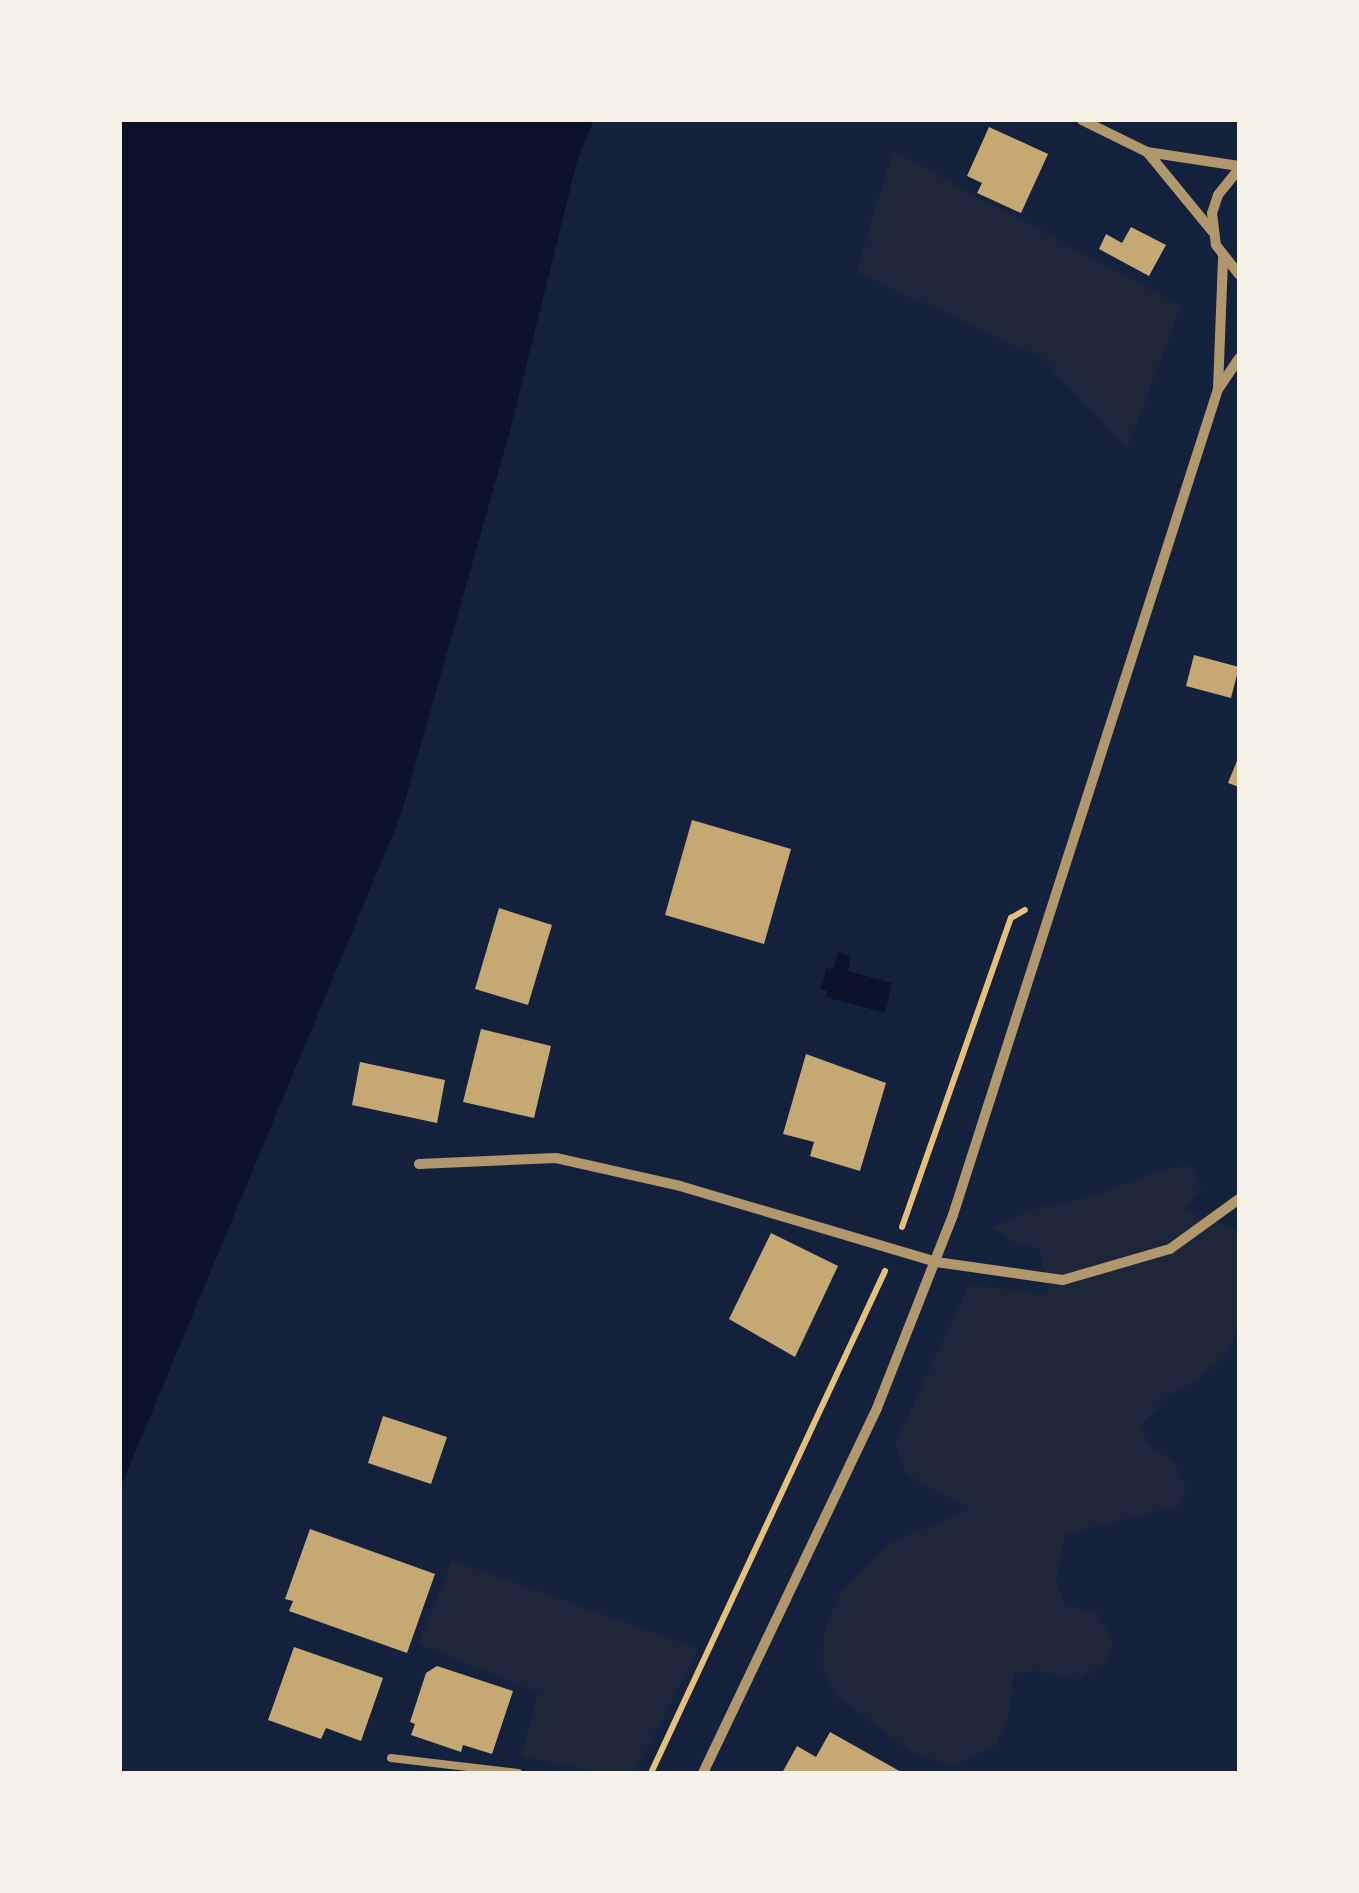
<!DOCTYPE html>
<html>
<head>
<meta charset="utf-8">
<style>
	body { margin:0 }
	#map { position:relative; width:1359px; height:1893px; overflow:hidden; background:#14213d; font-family:Commissioner,sans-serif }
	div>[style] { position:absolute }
	.green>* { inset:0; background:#1d2539 }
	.water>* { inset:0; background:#0b132b }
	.building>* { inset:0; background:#c6a872 }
	.path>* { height:6px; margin:-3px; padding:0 3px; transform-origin:3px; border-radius:3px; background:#e5c07b }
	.service>* { height:8px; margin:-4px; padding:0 4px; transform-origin:4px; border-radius:4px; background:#b1986c }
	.minor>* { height:10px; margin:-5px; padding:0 5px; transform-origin:5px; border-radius:5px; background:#b1986c }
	span { translate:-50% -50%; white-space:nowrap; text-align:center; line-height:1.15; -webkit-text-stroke:10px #f6f1e7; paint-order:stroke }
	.frame { position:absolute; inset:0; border:122px solid #f6f1e7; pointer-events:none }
</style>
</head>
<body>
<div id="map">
	<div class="green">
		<div style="clip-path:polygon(893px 151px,1181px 306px,1127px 450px,1042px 358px,856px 272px)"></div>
		<div style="clip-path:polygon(1190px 1166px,1202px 1185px,1185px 1210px,1239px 1230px,1239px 1325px,1227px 1354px,1200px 1378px,1169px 1395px,1140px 1426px,1148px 1445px,1172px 1460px,1186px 1488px,1178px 1506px,1065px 1534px,1056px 1581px,1065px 1604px,1097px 1614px,1113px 1641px,1106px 1662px,1079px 1680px,1037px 1671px,1014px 1673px,1008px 1718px,995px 1746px,950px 1766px,911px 1752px,834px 1694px,823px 1670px,824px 1632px,839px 1596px,889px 1543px,971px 1509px,907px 1475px,895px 1444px,969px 1285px,1048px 1294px,1040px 1249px,1014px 1242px,992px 1227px,1037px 1208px,1091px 1197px,1160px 1170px)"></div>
		<div style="clip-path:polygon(452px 1560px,699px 1649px,634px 1773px,600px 1773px,521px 1756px,538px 1693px,419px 1644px)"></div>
	</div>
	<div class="water">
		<div style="clip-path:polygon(120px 120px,594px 120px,577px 161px,511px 427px,401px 815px,120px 1489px)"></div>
		<div style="clip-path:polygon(838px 952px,851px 956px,848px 971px,892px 983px,885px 1013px,826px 997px,827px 991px,821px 989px,826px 968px,833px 969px)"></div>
	</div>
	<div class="building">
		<div style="clip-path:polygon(989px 127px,1048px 154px,1021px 213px,977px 193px,982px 183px,967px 176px)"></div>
		<div style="clip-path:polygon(1131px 227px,1166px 245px,1149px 276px,1099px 249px,1106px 234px,1122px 243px)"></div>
		<div style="clip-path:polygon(1194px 655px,1239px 667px,1231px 698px,1186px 686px)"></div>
		<div style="clip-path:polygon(1239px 756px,1239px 787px,1228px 783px)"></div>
		<div style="clip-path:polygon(692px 820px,791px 849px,764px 944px,665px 915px)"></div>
		<div style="clip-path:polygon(499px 908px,552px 925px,528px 1005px,475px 989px)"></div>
		<div style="clip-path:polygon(481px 1029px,551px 1046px,534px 1118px,463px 1102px)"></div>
		<div style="clip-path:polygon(806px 1054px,886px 1083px,860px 1171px,810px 1156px,814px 1142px,783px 1134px)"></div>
		<div style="clip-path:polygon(360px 1062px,445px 1080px,437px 1123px,352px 1105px)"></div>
		<div style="clip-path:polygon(771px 1233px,838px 1266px,795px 1357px,729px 1319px)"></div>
		<div style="clip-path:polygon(383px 1416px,447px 1437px,431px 1484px,368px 1463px)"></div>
		<div style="clip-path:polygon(310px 1529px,435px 1574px,407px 1653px,289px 1611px,293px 1601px,285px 1599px)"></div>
		<div style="clip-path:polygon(294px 1647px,383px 1678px,361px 1741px,326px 1728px,321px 1739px,268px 1720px)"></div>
		<div style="clip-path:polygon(437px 1666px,513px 1691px,492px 1754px,463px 1745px,461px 1752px,411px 1735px,415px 1724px,410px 1722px,426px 1673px)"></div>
		<div style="clip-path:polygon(830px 1732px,903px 1773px,782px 1773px,797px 1746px,816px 1757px)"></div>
	</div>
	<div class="path">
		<div style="left:902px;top:1227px;width:328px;rotate:-70.6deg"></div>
		<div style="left:1011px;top:918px;width:16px;rotate:-30deg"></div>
		<div style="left:651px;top:1773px;width:554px;rotate:-65.01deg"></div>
	</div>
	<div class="service">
		<div style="left:391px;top:1758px;width:128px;rotate:6.7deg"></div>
	</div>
	<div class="minor">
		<div style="left:1082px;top:120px;width:72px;rotate:26.2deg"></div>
		<div style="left:1147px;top:152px;width:93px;rotate:8.7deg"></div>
		<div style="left:1148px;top:153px;width:102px;rotate:50.6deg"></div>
		<div style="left:1239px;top:169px;width:33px;rotate:129deg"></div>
		<div style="left:1218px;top:195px;width:19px;rotate:108deg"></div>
		<div style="left:1212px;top:213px;width:32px;rotate:83deg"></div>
		<div style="left:1216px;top:245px;width:37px;rotate:52deg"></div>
		<div style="left:1219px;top:388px;width:36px;rotate:-56deg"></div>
		<div style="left:419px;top:1164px;width:137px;rotate:-2.5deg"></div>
		<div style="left:556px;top:1158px;width:127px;rotate:12.7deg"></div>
		<div style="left:680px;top:1186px;width:267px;rotate:16.5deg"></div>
		<div style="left:936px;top:1262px;width:128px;rotate:8.1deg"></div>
		<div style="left:1063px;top:1280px;width:111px;rotate:-16.2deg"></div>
		<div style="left:1170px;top:1249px;width:85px;rotate:-35.9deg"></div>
		<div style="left:703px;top:1773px;width:404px;rotate:-64.5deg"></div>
		<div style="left:877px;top:1408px;width:207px;rotate:-68.5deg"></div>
		<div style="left:953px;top:1215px;width:867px;rotate:-72.21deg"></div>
		<div style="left:1218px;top:389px;width:131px;rotate:-87.8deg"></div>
	</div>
	<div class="frame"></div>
</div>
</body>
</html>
